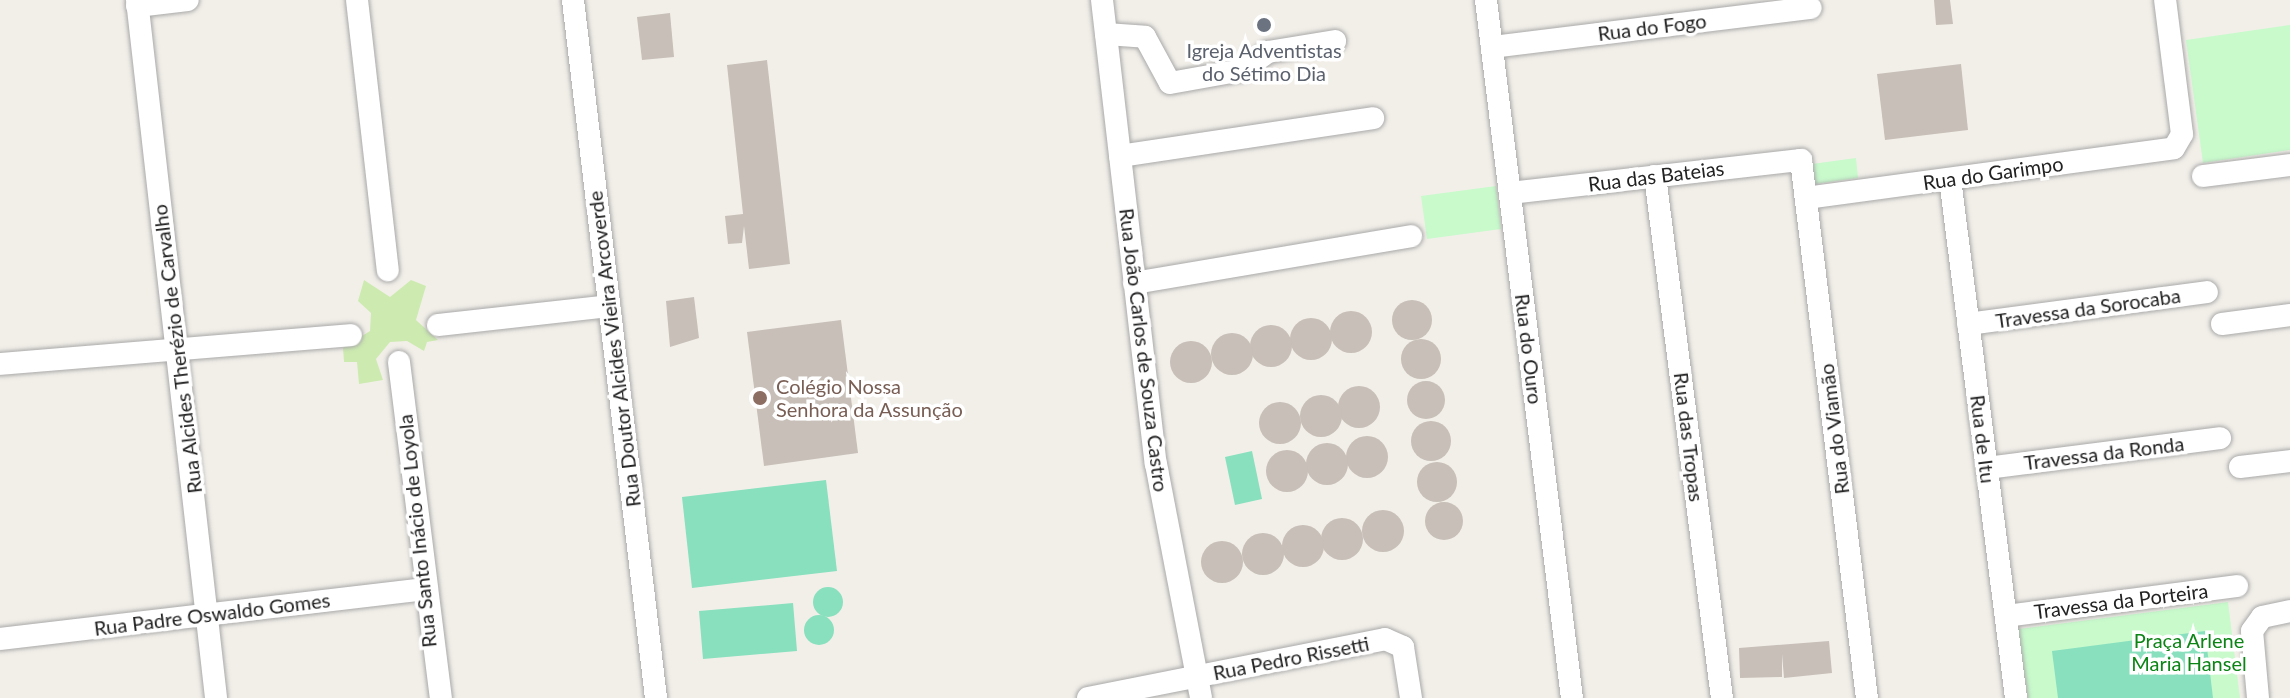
<!DOCTYPE html>
<html>
<head>
<meta charset="utf-8">
<style>
	body { margin:0 }
	#map { position:relative; width:2290px; height:698px; overflow:hidden; background:#f2efe9; font-family:Lato,sans-serif }
	div>[style] { position:absolute }
	.grass>* { inset:0; background:#cdebb0 }
	.park>* { inset:0; background:#c8facc }
	.pitch>* { inset:0; background:#88e0be }
	.round { border-radius:50% }
	.building>* { inset:0; background:#c7bfb8 }
	.roads { filter:drop-shadow(0 0 2px #a9a9a9) drop-shadow(0 0 2px #a9a9a9) }
	.minor>* { height:22px; margin:-11px; padding:0 11px; transform-origin:11px; border-radius:11px; background:#fff }
	.dots>* { width:22px; height:22px; translate:-50% -50%; box-sizing:border-box; border:4px solid #fff; border-radius:50% }
	span { translate:-50% -50%; white-space:nowrap; text-align:center; line-height:1.15; -webkit-text-stroke:7px #fff; paint-order:stroke }
	.street-label { font-size:20px; color:#222 }
	.worship-label { font-size:20px; color:#5b616d }
	.education-label { font-size:20px; color:#785e54 }
	.left { translate:0 -50%; text-align:left }
	.park-label { font-size:20px; color:#0c8416 }
</style>
</head>
<body>
<div id="map">
	<div class="grass">
		<div style="clip-path:polygon(364px 280px,390px 297px,411px 280px,426px 286px,416px 320px,438px 340px,427px 342px,424px 351px,407px 341px,390px 342px,376px 359px,383px 380px,359px 384px,357px 362px,344px 362px,343px 348px,370px 331px,371px 313px,358px 301px)"></div>
	</div>
	<div class="park">
		<div style="clip-path:polygon(2290px 25px,2290px 150px,2203px 163px,2186px 40px)"></div>
		<div style="clip-path:polygon(1856px 158px,1858px 178px,1815px 184px,1812px 164px)"></div>
		<div style="clip-path:polygon(1496px 186px,1501px 229px,1427px 239px,1421px 196px)"></div>
		<div style="clip-path:polygon(2228px 602px,2240px 698px,2028px 698px,2018px 629px)"></div>
	</div>
	<div class="pitch">
		<div style="clip-path:polygon(1252px 451px,1262px 499px,1235px 505px,1225px 457px)"></div>
		<div style="clip-path:polygon(826px 480px,837px 571px,692px 588px,682px 497px)"></div>
		<div class="round" style="left:813px;top:587px;width:30px;height:30px"></div>
		<div style="clip-path:polygon(793px 603px,797px 651px,703px 659px,699px 611px)"></div>
		<div class="round" style="left:804px;top:615px;width:30px;height:30px"></div>
		<div style="clip-path:polygon(2205px 631px,2213px 698px,2058px 698px,2052px 651px)"></div>
	</div>
	<div class="building">
		<div style="clip-path:polygon(1934px 0,1950px 0,1953px 24px,1936px 25px)"></div>
		<div style="clip-path:polygon(670px 13px,674px 57px,642px 60px,637px 17px)"></div>
		<div style="clip-path:polygon(767px 60px,790px 264px,749px 269px,744px 226px,742px 243px,728px 244px,725px 216px,743px 214px,727px 65px)"></div>
		<div style="clip-path:polygon(1961px 64px,1968px 130px,1885px 140px,1877px 74px)"></div>
		<div style="clip-path:polygon(694px 297px,699px 338px,670px 347px,666px 301px)"></div>
		<div class="round" style="left:1392px;top:300px;width:40px;height:40px"></div>
		<div class="round" style="left:1330px;top:311px;width:42px;height:42px"></div>
		<div class="round" style="left:1290px;top:318px;width:42px;height:42px"></div>
		<div style="clip-path:polygon(841px 320px,858px 453px,764px 466px,747px 332px)"></div>
		<div class="round" style="left:1250px;top:325px;width:42px;height:42px"></div>
		<div class="round" style="left:1211px;top:333px;width:42px;height:42px"></div>
		<div class="round" style="left:1401px;top:339px;width:40px;height:40px"></div>
		<div class="round" style="left:1170px;top:341px;width:42px;height:42px"></div>
		<div class="round" style="left:1407px;top:381px;width:38px;height:38px"></div>
		<div class="round" style="left:1338px;top:386px;width:42px;height:42px"></div>
		<div class="round" style="left:1300px;top:395px;width:42px;height:42px"></div>
		<div class="round" style="left:1259px;top:402px;width:42px;height:42px"></div>
		<div class="round" style="left:1411px;top:421px;width:40px;height:40px"></div>
		<div class="round" style="left:1346px;top:436px;width:42px;height:42px"></div>
		<div class="round" style="left:1306px;top:443px;width:42px;height:42px"></div>
		<div class="round" style="left:1266px;top:450px;width:42px;height:42px"></div>
		<div class="round" style="left:1417px;top:462px;width:40px;height:40px"></div>
		<div class="round" style="left:1425px;top:502px;width:38px;height:38px"></div>
		<div class="round" style="left:1362px;top:510px;width:42px;height:42px"></div>
		<div class="round" style="left:1321px;top:518px;width:42px;height:42px"></div>
		<div class="round" style="left:1282px;top:525px;width:42px;height:42px"></div>
		<div class="round" style="left:1242px;top:533px;width:42px;height:42px"></div>
		<div class="round" style="left:1201px;top:541px;width:42px;height:42px"></div>
		<div style="clip-path:polygon(1829px 641px,1832px 673px,1784px 678px,1782px 654px,1782px 677px,1740px 678px,1739px 648px)"></div>
	</div>
	<div class="roads">
		<div class="minor">
			<div style="left:137px;top:0;width:702px;rotate:83.54deg"></div>
			<div style="left:357px;top:0;width:272px;rotate:83.5deg"></div>
			<div style="left:573px;top:0;width:703px;rotate:83.22deg"></div>
			<div style="left:1102px;top:0;width:467px;rotate:83.4deg"></div>
			<div style="left:1156px;top:464px;width:238px;rotate:79.1deg"></div>
			<div style="left:1486px;top:0;width:703px;rotate:82.98deg"></div>
			<div style="left:137px;top:6px;width:51px;rotate:-6.7deg"></div>
			<div style="left:1106px;top:34px;width:39px;rotate:4deg"></div>
			<div style="left:1145px;top:37px;width:52px;rotate:61.5deg"></div>
			<div style="left:1170px;top:83px;width:74px;rotate:-10.1deg"></div>
			<div style="left:1243px;top:70px;width:31px;rotate:-36deg"></div>
			<div style="left:1268px;top:52px;width:68px;rotate:-9.3deg"></div>
			<div style="left:1492px;top:47px;width:321px;rotate:-7deg"></div>
			<div style="left:1120px;top:156px;width:256px;rotate:-8.5deg"></div>
			<div style="left:1655px;top:176px;width:526px;rotate:82.69deg"></div>
			<div style="left:2203px;top:176px;width:88px;rotate:-7.2deg"></div>
			<div style="left:1950px;top:179px;width:523px;rotate:82.75deg"></div>
			<div style="left:1510px;top:193px;width:293px;rotate:-6.5deg"></div>
			<div style="left:1801px;top:160px;width:542px;rotate:83.01deg"></div>
			<div style="left:1806px;top:198px;width:371px;rotate:-7.7deg"></div>
			<div style="left:2174px;top:148px;width:16px;rotate:-60deg"></div>
			<div style="left:2182px;top:134px;width:135px;rotate:-97.2deg"></div>
			<div style="left:1134px;top:283px;width:281px;rotate:-9.6deg"></div>
			<div style="left:1968px;top:324px;width:241px;rotate:-7.6deg"></div>
			<div style="left:2222px;top:324px;width:69px;rotate:-7.5deg"></div>
			<div style="left:438px;top:325px;width:172px;rotate:-6.3deg"></div>
			<div style="left:399px;top:362px;width:339px;rotate:82.9deg"></div>
			<div style="left:0;top:364px;width:352px;rotate:-4.7deg"></div>
			<div style="left:2240px;top:467px;width:50px;rotate:-6.8deg"></div>
			<div style="left:1987px;top:468px;width:235px;rotate:-7.3deg"></div>
			<div style="left:2006px;top:616px;width:233px;rotate:-7.4deg"></div>
			<div style="left:0;top:639px;width:426px;rotate:-6.7deg"></div>
			<div style="left:1088px;top:698px;width:303px;rotate:-11.2deg"></div>
			<div style="left:1385px;top:639px;width:20px;rotate:24deg"></div>
			<div style="left:1403px;top:647px;width:52px;rotate:81.1deg"></div>
			<div style="left:2258px;top:698px;width:67px;rotate:-95.1deg"></div>
			<div style="left:2252px;top:631px;width:17px;rotate:-54deg"></div>
			<div style="left:2262px;top:617px;width:29px;rotate:-12deg"></div>
		</div>
	</div>
	<div class="dots">
		<div style="left:1264px;top:25px;background:#6b7280"></div>
		<div style="left:760px;top:398px;background:#8d6e63"></div>
	</div>
	<div class="street-label">
		<span style="left:1652px;top:27px;rotate:-7deg">Rua do Fogo</span>
		<span style="left:1993px;top:173px;rotate:-8deg">Rua do Garimpo</span>
		<span style="left:1656px;top:176px;rotate:-7deg">Rua das Bateias</span>
		<span style="left:2088px;top:308px;rotate:-8deg">Travessa da Sorocaba</span>
		<span style="left:177px;top:349px;rotate:-97deg">Rua Alcides Therézio de Carvalho</span>
		<span style="left:614px;top:349px;rotate:-97deg">Rua Doutor Alcides Vieira Arcoverde</span>
		<span style="left:1529px;top:349px;rotate:83deg">Rua do Ouro</span>
		<span style="left:1144px;top:350px;rotate:83deg">Rua João Carlos de Souza Castro</span>
		<span style="left:1834px;top:429px;rotate:-97deg">Rua do Viamão</span>
		<span style="left:1689px;top:437px;rotate:83deg">Rua das Tropas</span>
		<span style="left:1983px;top:439px;rotate:83deg">Rua de Itu</span>
		<span style="left:2104px;top:453px;rotate:-7deg">Travessa da Ronda</span>
		<span style="left:417px;top:531px;rotate:-96deg">Rua Santo Inácio de Loyola</span>
		<span style="left:2121px;top:601px;rotate:-7deg">Travessa da Porteira</span>
		<span style="left:212px;top:614px;rotate:-7deg">Rua Padre Oswaldo Gomes</span>
		<span style="left:1291px;top:658px;rotate:-11deg">Rua Pedro Rissetti</span>
	</div>
	<div class="worship-label">
		<span style="left:1264px;top:62px">Igreja Adventistas<br>do Sétimo Dia</span>
	</div>
	<div class="education-label">
		<span class="left" style="left:776px;top:398px">Colégio Nossa<br>Senhora da Assunção</span>
	</div>
	<div class="park-label">
		<span style="left:2189px;top:652px">Praça Arlene<br>Maria Hansel</span>
	</div>
</div>
</body>
</html>
